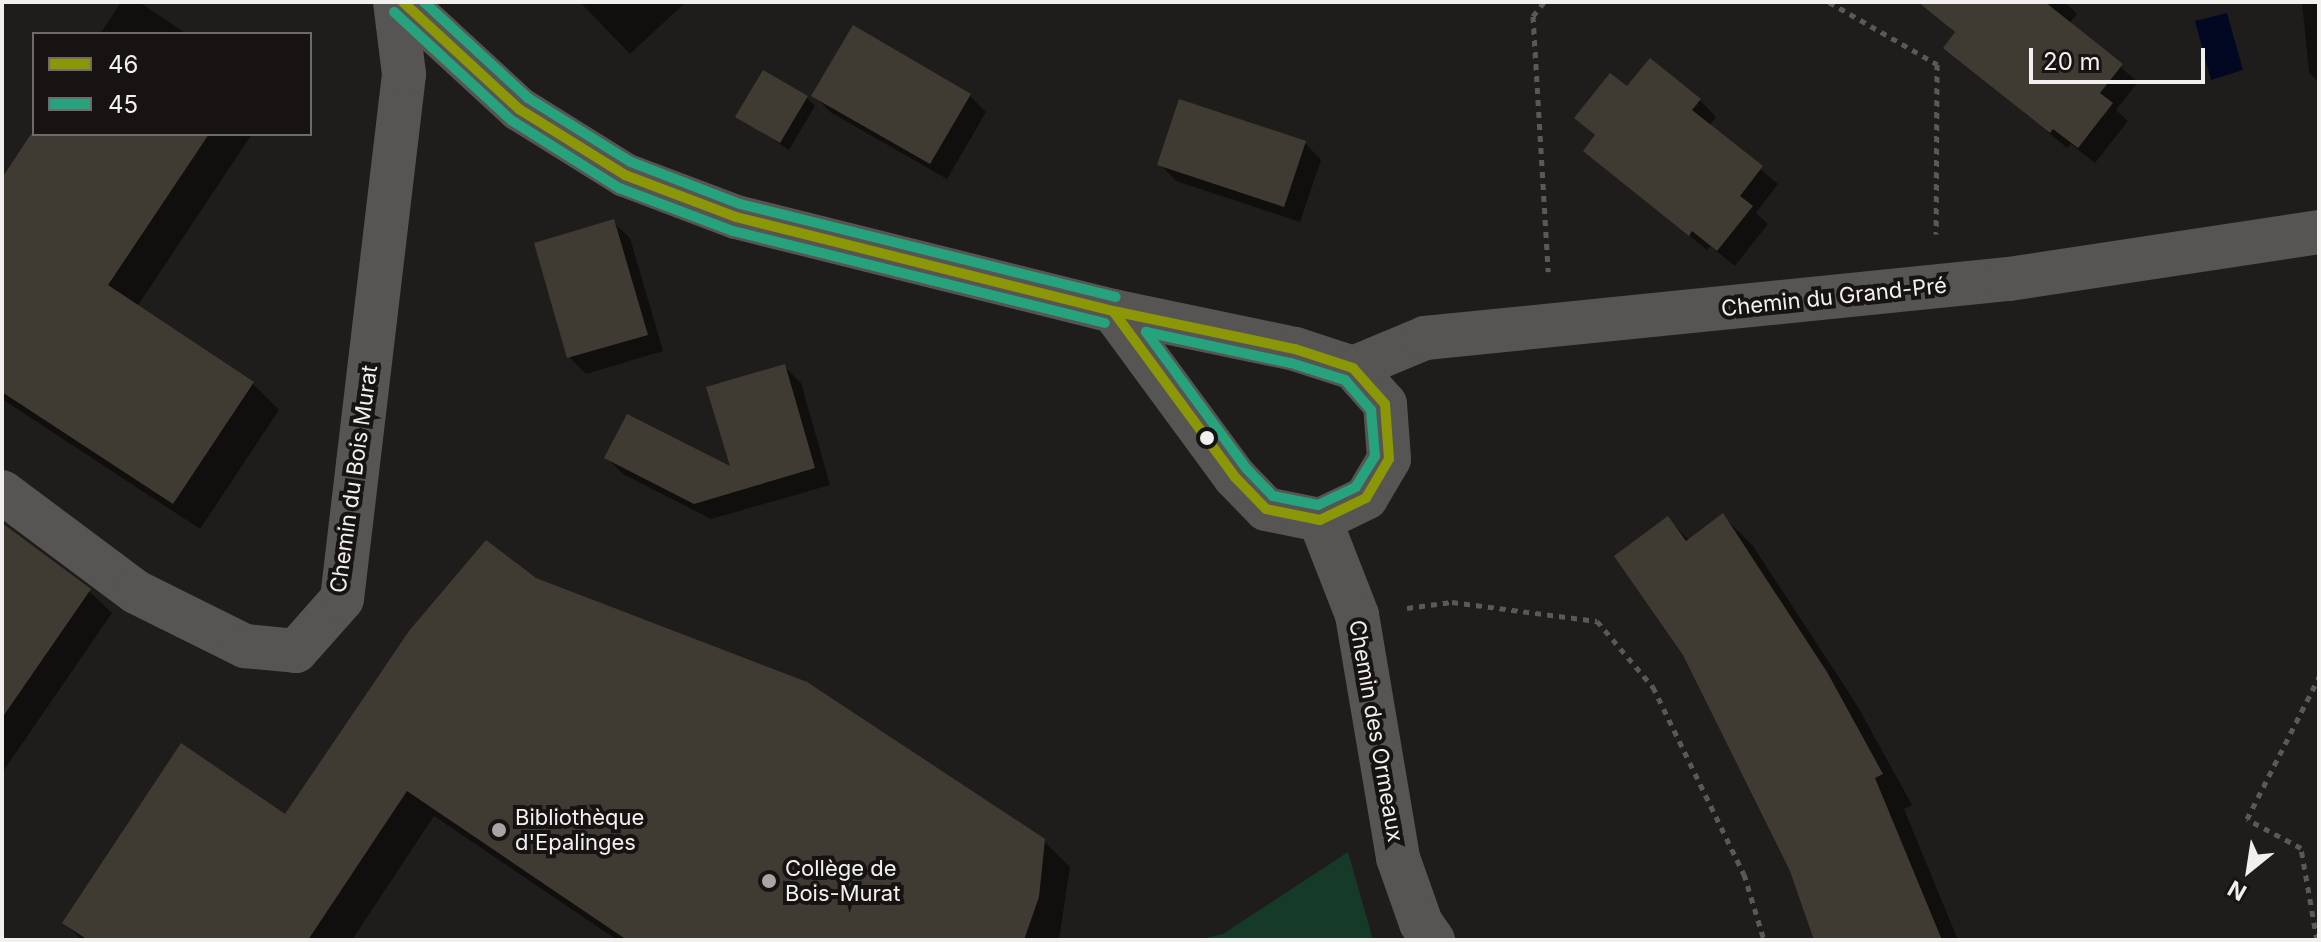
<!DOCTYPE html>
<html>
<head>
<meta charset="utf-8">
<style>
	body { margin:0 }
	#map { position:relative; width:2321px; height:942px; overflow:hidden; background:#1f1d1c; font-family:Inter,sans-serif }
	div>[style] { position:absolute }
	.green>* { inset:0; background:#153a28 }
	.water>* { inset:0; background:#030822 }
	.shadow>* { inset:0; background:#0007 }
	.building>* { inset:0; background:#403b32 }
	.path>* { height:5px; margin-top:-2.5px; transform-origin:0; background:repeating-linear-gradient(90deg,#5b5958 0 6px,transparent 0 12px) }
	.minor>* { height:44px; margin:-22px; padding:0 22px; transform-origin:22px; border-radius:22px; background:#565554 }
	.bus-1>* { height:10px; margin:-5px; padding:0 5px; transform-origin:5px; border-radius:5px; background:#8b9706 }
	.bus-2>* { height:10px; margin:-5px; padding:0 5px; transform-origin:5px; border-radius:5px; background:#26a27c }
	.dots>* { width:22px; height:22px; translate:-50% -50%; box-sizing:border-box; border:4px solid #171312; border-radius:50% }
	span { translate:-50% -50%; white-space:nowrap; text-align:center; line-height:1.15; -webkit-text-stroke:8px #171312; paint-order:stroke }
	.street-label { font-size:22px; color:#f2f0ef }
	.poi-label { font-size:22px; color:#f2f0ef }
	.left { translate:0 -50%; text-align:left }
	.frame { position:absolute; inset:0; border:4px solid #f2f0ef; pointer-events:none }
	.legend { position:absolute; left:32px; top:32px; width:280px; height:104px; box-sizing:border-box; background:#171312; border:2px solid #6f6b6a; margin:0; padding:10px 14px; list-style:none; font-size:24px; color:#f2f0ef }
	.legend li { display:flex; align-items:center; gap:16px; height:40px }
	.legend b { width:40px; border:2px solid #6f6b6a }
	.north { position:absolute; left:2209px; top:830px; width:80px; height:80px; -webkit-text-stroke:6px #171312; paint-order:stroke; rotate:210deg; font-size:22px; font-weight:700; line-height:32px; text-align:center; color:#f2f0ef }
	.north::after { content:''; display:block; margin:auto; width:28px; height:36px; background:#f2f0ef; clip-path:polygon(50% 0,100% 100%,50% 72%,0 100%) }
	.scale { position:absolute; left:2029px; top:48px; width:176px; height:36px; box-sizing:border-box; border:4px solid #f2f0ef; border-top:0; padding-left:10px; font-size:24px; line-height:28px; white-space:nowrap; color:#f2f0ef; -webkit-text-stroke:6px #171312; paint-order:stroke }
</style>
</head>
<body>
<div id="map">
	<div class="green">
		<div style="clip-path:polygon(1348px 852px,1373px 940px,1197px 940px,1223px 934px)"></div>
	</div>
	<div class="water">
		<div style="clip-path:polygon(2227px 13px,2243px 70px,2211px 80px,2195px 21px)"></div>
	</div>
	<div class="shadow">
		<div style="clip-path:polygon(121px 2px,139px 2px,187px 34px,100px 34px)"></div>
		<div style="clip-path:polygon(580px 2px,686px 2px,630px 54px)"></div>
		<div style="clip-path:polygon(1948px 2px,2065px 2px,2077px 14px,2069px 24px,2138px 82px,2116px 110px,2128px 121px,2095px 163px,2071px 144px,2067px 148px,1946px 48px,1956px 34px,1937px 15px)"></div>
		<div style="clip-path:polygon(2302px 2px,2319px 2px,2319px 83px,2309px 72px)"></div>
		<div style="clip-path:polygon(1650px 61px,1700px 100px,1716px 117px,1709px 126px,1778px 184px,1756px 213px,1768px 224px,1735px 266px,1710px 246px,1707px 250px,1585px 151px,1596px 137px,1577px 118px,1627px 89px)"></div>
		<div style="clip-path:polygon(814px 95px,970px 96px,986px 112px,947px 179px,830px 112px)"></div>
		<div style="clip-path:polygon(806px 97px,815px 106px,789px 150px,738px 117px)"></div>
		<div style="clip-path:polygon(34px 133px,252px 134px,137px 307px,253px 384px,279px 410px,200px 529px,2px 399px,2px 181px)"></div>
		<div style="clip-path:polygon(1305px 143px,1321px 160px,1300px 222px,1176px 181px,1160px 164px)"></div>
		<div style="clip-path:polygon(613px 222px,630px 238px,663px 351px,586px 374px,569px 357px)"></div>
		<div style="clip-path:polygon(784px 366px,801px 383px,830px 485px,711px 519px,623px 474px,607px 458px,733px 470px)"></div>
		<div style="clip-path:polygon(1723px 516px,1753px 546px,1857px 705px,1912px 805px,1904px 809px,1958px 940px,1816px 940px,1667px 518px,1690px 541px)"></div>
		<div style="clip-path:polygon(2px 529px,89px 591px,112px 613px,2px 773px)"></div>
		<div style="clip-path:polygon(535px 579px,1043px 840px,1070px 867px,1059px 940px,617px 940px,434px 816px,352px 940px,82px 940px,65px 923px,285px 816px)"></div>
	</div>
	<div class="building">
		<div style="clip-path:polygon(1918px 2px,2045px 2px,2123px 64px,2100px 93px,2113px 103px,2078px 148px,2053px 129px,2050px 133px,1943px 48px,1955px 32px)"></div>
		<div style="clip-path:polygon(853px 25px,971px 94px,930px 164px,811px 96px)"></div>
		<div style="clip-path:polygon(1650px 58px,1701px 99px,1692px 110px,1763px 166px,1740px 196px,1753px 206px,1717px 251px,1692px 231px,1689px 236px,1583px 151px,1595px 135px,1574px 118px,1610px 73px,1627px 86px)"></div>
		<div style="clip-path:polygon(763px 70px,808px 96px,780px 143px,735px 117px)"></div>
		<div style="clip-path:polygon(1179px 99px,1306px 141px,1284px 207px,1157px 165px)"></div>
		<div style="clip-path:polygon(31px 134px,209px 134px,108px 285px,254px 382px,173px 504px,2px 392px,2px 178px)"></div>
		<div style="clip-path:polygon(614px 219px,648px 335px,567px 358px,534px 243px)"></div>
		<div style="clip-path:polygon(785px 364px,815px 468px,694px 504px,604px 458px,627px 414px,730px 466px,706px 387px)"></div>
		<div style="clip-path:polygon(1723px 513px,1827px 672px,1883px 774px,1875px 778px,1942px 940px,1814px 940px,1790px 871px,1683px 655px,1614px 556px,1668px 516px,1686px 541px)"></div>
		<div style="clip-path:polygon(2px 523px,91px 589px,2px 718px)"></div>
		<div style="clip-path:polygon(486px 540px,536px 578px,807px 682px,1045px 839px,1039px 897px,1024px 940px,627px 940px,407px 791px,308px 940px,88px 940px,62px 923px,181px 743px,285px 814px,409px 631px)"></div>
	</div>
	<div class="path">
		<div style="left:1544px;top:2px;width:18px;rotate:128deg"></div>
		<div style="left:1533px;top:16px;width:256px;rotate:86.6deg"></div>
		<div style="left:1829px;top:2px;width:125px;rotate:29.9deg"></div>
		<div style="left:1937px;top:64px;width:170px;rotate:90.3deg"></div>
		<div style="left:1407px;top:608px;width:45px;rotate:-7.6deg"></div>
		<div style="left:1452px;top:602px;width:146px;rotate:7.5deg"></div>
		<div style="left:1597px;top:621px;width:87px;rotate:49.7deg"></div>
		<div style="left:1653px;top:687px;width:208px;rotate:64.1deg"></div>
		<div style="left:1744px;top:874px;width:69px;rotate:73.1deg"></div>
		<div style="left:2317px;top:940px;width:93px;rotate:-99.9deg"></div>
		<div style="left:2301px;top:848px;width:61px;rotate:-151.8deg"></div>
		<div style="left:2247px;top:819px;width:159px;rotate:-63.1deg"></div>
	</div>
	<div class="minor">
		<div style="left:403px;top:2px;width:158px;rotate:42.7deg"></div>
		<div style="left:519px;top:109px;width:125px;rotate:31.9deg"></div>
		<div style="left:625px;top:175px;width:119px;rotate:20.7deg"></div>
		<div style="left:736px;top:217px;width:389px;rotate:14deg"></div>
		<div style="left:1113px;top:311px;width:186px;rotate:11.8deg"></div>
		<div style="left:1295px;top:349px;width:61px;rotate:18.1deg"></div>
		<div style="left:1353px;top:368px;width:48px;rotate:48.4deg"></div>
		<div style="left:1385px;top:404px;width:55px;rotate:85.8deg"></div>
		<div style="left:1389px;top:459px;width:45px;rotate:120.5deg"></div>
		<div style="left:1366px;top:498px;width:51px;rotate:154.4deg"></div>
		<div style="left:1320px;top:520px;width:55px;rotate:-168.5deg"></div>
		<div style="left:1266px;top:509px;width:45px;rotate:-134.1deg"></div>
		<div style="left:1235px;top:477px;width:206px;rotate:-126.3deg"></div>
		<div style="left:1353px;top:368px;width:78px;rotate:-22.6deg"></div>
		<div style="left:1425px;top:338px;width:587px;rotate:-5.77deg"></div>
		<div style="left:2009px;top:279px;width:314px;rotate:-8.6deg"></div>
		<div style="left:2px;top:492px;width:167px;rotate:36.7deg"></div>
		<div style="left:136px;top:592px;width:122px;rotate:26.4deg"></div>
		<div style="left:245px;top:646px;width:51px;rotate:5.6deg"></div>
		<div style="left:296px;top:651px;width:69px;rotate:-48.5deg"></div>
		<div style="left:342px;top:599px;width:529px;rotate:-83.26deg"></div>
		<div style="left:404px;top:74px;width:73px;rotate:-97.1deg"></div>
		<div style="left:1320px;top:520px;width:102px;rotate:68.7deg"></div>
		<div style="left:1357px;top:615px;width:246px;rotate:80.4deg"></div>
		<div style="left:1398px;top:858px;width:69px;rotate:70.5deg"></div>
		<div style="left:1421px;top:923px;width:21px;rotate:55deg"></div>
	</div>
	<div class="bus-1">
		<div style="left:403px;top:2px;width:158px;rotate:42.7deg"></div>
		<div style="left:519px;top:109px;width:125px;rotate:31.9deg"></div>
		<div style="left:625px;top:175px;width:119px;rotate:20.7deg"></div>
		<div style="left:736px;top:217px;width:389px;rotate:14deg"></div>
		<div style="left:1113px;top:311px;width:186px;rotate:11.8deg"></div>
		<div style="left:1295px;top:349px;width:61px;rotate:18.1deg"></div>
		<div style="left:1353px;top:368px;width:48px;rotate:48.4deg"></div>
		<div style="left:1385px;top:404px;width:55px;rotate:85.8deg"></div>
		<div style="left:1389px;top:459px;width:45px;rotate:120.5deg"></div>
		<div style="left:1366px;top:498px;width:51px;rotate:154.4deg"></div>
		<div style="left:1320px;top:520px;width:55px;rotate:-168.5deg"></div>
		<div style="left:1266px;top:509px;width:45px;rotate:-134.1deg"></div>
		<div style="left:1235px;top:477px;width:206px;rotate:-126.3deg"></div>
	</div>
	<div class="bus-2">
		<div style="left:424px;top:2px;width:142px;rotate:42.7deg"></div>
		<div style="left:528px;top:98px;width:121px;rotate:31.9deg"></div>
		<div style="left:631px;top:162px;width:117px;rotate:21.1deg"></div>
		<div style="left:740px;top:204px;width:387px;rotate:13.9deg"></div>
		<div style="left:394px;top:12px;width:159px;rotate:42.7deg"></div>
		<div style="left:511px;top:120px;width:128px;rotate:32.2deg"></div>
		<div style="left:619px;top:188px;width:122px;rotate:20.7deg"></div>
		<div style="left:733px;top:231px;width:383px;rotate:13.9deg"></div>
		<div style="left:1146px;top:332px;width:148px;rotate:12.1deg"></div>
		<div style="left:1291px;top:363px;width:57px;rotate:17.5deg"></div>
		<div style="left:1345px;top:380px;width:40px;rotate:49deg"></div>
		<div style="left:1371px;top:410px;width:46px;rotate:85deg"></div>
		<div style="left:1375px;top:456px;width:36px;rotate:122deg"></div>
		<div style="left:1356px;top:487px;width:42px;rotate:154.7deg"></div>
		<div style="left:1318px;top:505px;width:46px;rotate:-168.7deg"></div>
		<div style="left:1273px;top:496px;width:39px;rotate:-134deg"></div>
		<div style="left:1246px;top:468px;width:169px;rotate:-126.3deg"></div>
	</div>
	<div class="dots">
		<div style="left:1207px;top:438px;background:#f2f0ef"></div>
		<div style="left:499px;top:830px;background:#a8a6a5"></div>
		<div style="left:769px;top:881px;background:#a8a6a5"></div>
	</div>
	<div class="street-label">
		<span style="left:1834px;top:297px;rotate:-6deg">Chemin du Grand-Pré</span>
		<span style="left:354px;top:479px;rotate:-82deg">Chemin du Bois Murat</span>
		<span style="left:1376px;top:731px;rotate:80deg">Chemin des Ormeaux</span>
	</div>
	<div class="poi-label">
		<span class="left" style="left:515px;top:830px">Bibliothèque<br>d'Epalinges</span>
		<span class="left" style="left:785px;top:881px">Collège de<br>Bois-Murat</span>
	</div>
	<div class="frame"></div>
	<ul class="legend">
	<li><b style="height:10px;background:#8b9706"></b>46</li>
	<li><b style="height:10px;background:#26a27c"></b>45</li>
	</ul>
	<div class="north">N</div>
	<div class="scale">20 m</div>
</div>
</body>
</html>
